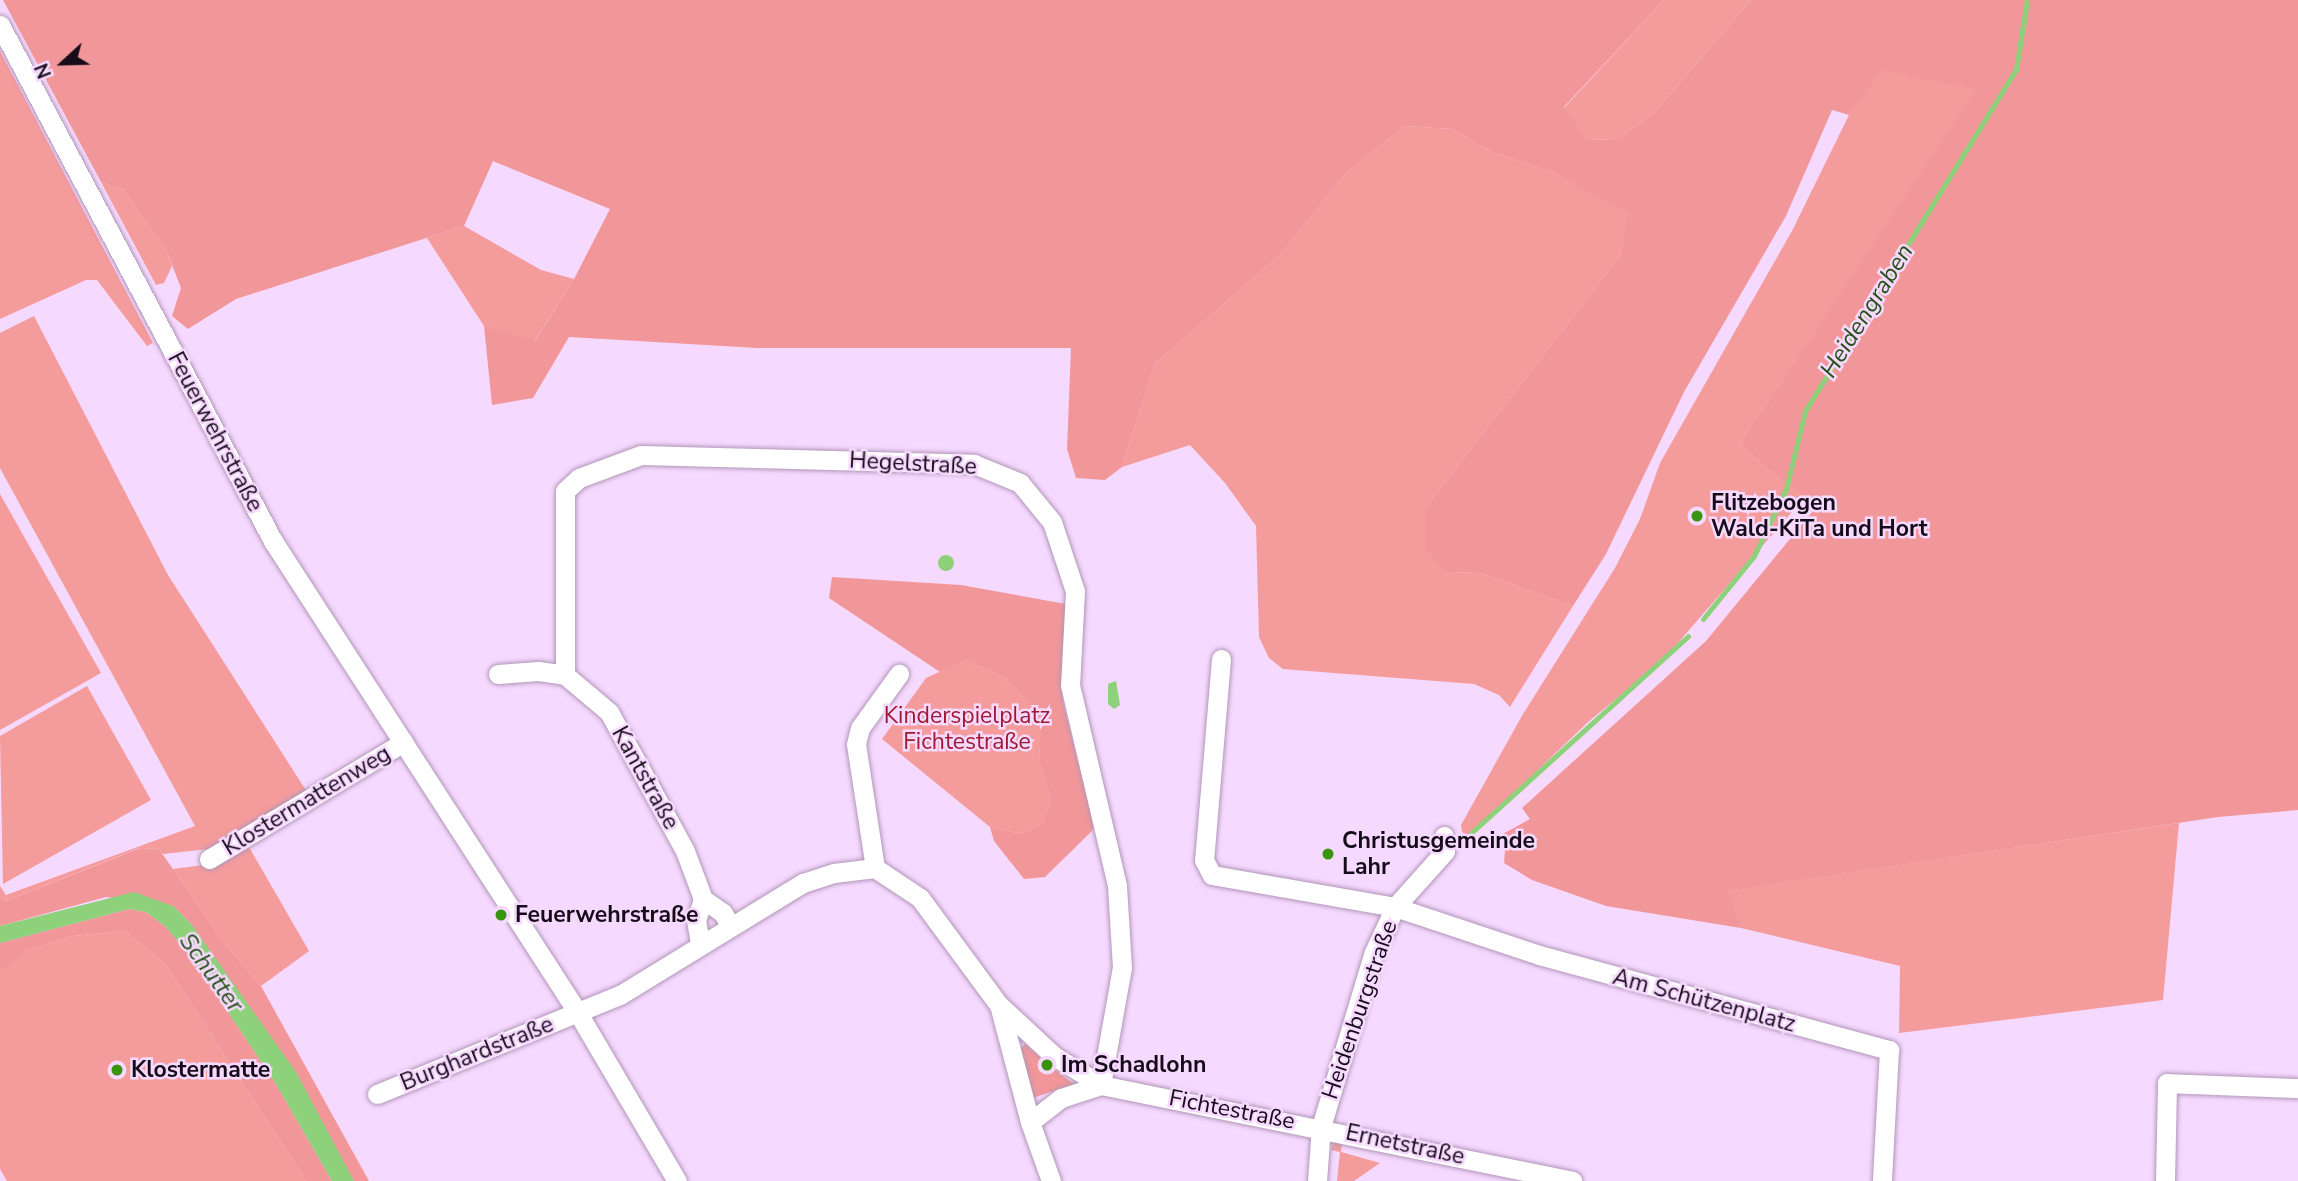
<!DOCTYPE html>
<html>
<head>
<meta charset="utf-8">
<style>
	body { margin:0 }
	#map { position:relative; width:2298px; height:1181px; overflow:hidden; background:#f6d9fe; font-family:"Nunito Sans",sans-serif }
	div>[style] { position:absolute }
	.green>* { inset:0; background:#f49b9c }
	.forest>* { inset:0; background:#f29799 }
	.water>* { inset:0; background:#8dd17a }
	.round { border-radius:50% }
	.stream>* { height:5px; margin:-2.5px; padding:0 2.5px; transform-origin:2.5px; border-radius:2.5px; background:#8dd17a }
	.roads { filter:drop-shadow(0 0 2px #b196b9) drop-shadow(0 0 2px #b196b9) }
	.minor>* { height:19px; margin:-9.5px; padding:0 9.5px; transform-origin:9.5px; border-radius:9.5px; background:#fff }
	.dots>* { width:19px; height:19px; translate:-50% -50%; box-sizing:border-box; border:4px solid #f6d9fe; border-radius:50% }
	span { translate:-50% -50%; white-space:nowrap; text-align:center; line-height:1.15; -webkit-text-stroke:5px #f6d9fe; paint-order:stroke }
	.street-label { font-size:23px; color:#160c19 }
	.poi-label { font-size:23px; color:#160c19; font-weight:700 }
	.left { translate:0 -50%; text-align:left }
	.park-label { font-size:23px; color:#9f1930 }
	.water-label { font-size:24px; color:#255016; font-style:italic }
	.north { position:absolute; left:28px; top:28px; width:70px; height:70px; -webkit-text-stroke:5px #f6d9fe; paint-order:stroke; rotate:248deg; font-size:19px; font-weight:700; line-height:28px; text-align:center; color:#160c19 }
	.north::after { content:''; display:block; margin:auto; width:24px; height:32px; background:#160c19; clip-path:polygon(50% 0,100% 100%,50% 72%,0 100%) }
</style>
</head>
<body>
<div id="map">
	<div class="green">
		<div style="clip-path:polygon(1664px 0,1751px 0,1654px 113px,1618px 139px,1588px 140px,1564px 108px)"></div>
		<div style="clip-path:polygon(0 51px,153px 343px,147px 346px,97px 280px,86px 280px,0 319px)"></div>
		<div style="clip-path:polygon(1882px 69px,1977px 90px,1740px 443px,1767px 469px,1805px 497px,1662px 661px,1588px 722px,1469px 836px,1462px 832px,1461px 825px,1523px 714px,1615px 568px,1640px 519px,1660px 463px,1792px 231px,1849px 115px)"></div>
		<div style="clip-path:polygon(1405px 126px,1451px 129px,1492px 152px,1552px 172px,1630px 212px,1620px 256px,1426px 507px,1446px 572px,1480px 573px,1573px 606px,1510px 707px,1499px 695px,1474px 684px,1283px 669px,1269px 658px,1259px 637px,1256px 526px,1225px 483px,1190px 445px,1122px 467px,1155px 364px,1281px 254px,1346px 173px)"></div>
		<div style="clip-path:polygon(101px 182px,123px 189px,167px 252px,172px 266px,164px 283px,156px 285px)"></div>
		<div style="clip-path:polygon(464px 226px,541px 270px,574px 279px,534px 342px,484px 326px,427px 238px)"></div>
		<div style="clip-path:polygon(34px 316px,168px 575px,309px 795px,209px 849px,163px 854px,159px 849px,139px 848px,6px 901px,0 898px,0 886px,6px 895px,195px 826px,0 468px,0 333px)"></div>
		<div style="clip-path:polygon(0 494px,101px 673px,0 730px)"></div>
		<div style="clip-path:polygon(966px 660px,1006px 679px,1042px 712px,1039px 762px,1051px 799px,1042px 824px,1022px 834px,990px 827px,882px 739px,926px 678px)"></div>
		<div style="clip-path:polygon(87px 686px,151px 800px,3px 884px,0 736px)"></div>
		<div style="clip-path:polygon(2179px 823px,2163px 1000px,1899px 1033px,1900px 966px,1741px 928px,1727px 891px)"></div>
		<div style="clip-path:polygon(249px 847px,309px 951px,261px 986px,226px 945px,173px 869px,204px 865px)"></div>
		<div style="clip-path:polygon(125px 931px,165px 964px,306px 1181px,7px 1181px,0 1169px,0 966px,26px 951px,73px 936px)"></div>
		<div style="clip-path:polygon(1334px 1141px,1342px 1142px,1341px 1152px,1380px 1163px,1354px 1181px,1337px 1181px,1340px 1152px,1331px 1150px)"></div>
	</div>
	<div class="forest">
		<div style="clip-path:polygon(3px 0,1664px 0,1564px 107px,1588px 140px,1618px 139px,1654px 113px,1751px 0,2298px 0,2298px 810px,2218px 817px,1728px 891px,1741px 928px,1606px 906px,1532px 880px,1504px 863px,1505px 851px,1488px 842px,1530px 819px,1522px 808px,1706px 641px,1817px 506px,1767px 469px,1740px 443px,1976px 90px,1882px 70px,1849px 115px,1832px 110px,1786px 216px,1684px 392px,1606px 554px,1573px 606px,1480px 573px,1446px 572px,1425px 549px,1426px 507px,1620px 256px,1629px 213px,1552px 172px,1492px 152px,1451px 129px,1405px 126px,1346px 173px,1281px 254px,1155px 364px,1122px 467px,1105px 480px,1076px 478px,1067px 449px,1071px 348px,757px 348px,569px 337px,533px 398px,492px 405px,484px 326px,535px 341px,574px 279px,610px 209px,493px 161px,464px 226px,236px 299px,188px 329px,172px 316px,181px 288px,167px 252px,123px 189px,101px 182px)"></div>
		<div style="clip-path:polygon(832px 577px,961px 585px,1066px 604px,1063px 702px,1095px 828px,1045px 877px,1024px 879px,994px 841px,990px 827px,1022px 834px,1042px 824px,1051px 799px,1039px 762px,1041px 712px,1006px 679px,966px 660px,940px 672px,829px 598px)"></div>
		<div style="clip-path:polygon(140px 848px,159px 849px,226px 945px,261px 986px,369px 1181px,354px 1181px,216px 961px,192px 925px,173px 906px,106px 897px,0 926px,0 898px,6px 901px)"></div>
		<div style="clip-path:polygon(129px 909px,146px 912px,166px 927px,193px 960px,273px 1079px,332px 1181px,306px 1181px,165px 964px,125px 931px,73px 936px,26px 951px,0 971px,0 943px)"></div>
		<div style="clip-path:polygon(1025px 1044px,1050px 1066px,1074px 1084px,1033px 1098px,1020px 1049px)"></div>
	</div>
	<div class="water">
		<div class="round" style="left:938px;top:555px;width:16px;height:16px"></div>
		<div style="clip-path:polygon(1116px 681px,1120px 705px,1114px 709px,1108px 704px,1108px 684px)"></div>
		<div style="clip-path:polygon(134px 892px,173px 906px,192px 925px,296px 1072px,354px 1181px,332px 1181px,273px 1079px,193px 960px,166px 927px,146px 912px,129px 909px,0 943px,0 926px)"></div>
	</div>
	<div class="stream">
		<div style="left:1703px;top:619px;width:81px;rotate:-51deg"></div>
		<div style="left:1754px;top:556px;width:74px;rotate:-64.5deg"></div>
		<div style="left:1786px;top:489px;width:80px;rotate:-76.3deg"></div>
		<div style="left:1805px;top:411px;width:402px;rotate:-58.3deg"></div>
		<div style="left:2016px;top:69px;width:70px;rotate:-80.9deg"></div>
		<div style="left:1471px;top:833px;width:293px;rotate:-42.2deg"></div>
	</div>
	<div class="roads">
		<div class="minor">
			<div style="left:0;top:25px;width:584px;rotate:62.12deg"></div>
			<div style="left:273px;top:541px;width:562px;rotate:57.13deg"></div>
			<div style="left:578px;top:1013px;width:195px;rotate:59.5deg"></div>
			<div style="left:1221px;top:659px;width:202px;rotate:94.8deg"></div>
			<div style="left:1204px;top:860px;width:17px;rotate:62deg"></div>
			<div style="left:1212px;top:875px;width:186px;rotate:9.9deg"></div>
			<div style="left:1395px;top:907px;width:152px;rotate:18.4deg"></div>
			<div style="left:1539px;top:955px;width:363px;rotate:15.2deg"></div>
			<div style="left:1889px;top:1050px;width:131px;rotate:93.1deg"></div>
			<div style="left:498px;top:674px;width:40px;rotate:-4.3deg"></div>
			<div style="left:538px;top:671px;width:27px;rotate:8deg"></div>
			<div style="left:565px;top:675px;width:57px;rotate:40.1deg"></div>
			<div style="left:609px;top:712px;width:158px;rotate:61.3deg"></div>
			<div style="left:685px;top:851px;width:51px;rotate:69.4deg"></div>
			<div style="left:703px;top:899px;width:22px;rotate:108deg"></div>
			<div style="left:696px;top:920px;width:23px;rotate:80deg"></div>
			<div style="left:565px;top:675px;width:184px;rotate:-90deg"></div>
			<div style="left:565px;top:491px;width:19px;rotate:-43deg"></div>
			<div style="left:579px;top:478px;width:66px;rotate:-20.4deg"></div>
			<div style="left:641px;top:455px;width:333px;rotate:1.5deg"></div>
			<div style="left:974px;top:464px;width:50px;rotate:22.4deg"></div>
			<div style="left:1020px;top:483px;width:50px;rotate:50.6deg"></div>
			<div style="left:1052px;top:522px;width:73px;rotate:71.6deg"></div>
			<div style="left:1075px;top:591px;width:94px;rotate:93deg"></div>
			<div style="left:1070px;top:685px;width:206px;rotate:76.8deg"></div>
			<div style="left:1117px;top:886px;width:81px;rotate:86.5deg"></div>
			<div style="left:1122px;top:967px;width:120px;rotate:100.1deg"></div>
			<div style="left:1101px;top:1085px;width:42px;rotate:162deg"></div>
			<div style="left:1061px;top:1098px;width:39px;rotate:142deg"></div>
			<div style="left:1030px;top:1122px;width:121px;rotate:-104.8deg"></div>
			<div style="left:209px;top:859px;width:227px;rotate:-31deg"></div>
			<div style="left:875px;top:868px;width:125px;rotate:-98.7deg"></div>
			<div style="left:856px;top:744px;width:16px;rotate:-76deg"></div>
			<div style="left:860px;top:728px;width:67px;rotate:-54.2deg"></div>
			<div style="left:703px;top:899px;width:24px;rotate:35deg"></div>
			<div style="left:723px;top:913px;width:13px;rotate:61deg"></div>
			<div style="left:377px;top:1094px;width:262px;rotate:-22.2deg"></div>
			<div style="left:620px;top:995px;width:215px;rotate:-31.5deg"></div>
			<div style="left:803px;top:883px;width:33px;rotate:-18deg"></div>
			<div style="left:834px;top:873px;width:41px;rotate:-7deg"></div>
			<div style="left:875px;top:868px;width:54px;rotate:33.7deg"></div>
			<div style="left:920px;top:898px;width:133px;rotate:53.6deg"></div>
			<div style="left:999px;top:1005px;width:75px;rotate:42.8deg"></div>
			<div style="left:1054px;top:1056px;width:55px;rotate:31.7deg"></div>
			<div style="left:1101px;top:1085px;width:481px;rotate:11.5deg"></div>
			<div style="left:1030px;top:1122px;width:63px;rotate:70.4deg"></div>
			<div style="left:1317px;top:1181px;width:54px;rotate:-85.8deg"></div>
			<div style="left:1321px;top:1127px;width:183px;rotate:-73.2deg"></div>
			<div style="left:1374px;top:952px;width:50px;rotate:-65deg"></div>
			<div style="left:1395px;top:907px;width:75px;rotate:-48.2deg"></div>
			<div style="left:1445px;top:851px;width:15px;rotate:-94deg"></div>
			<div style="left:2165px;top:1181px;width:98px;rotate:-88.8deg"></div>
			<div style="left:2167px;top:1083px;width:131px;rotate:2.2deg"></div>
		</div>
	</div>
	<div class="dots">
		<div style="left:1697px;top:516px;background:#38940c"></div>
		<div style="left:1328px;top:854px;background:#38940c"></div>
		<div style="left:501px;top:915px;background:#38940c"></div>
		<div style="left:1047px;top:1065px;background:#38940c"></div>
		<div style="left:117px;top:1070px;background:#38940c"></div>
	</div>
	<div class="street-label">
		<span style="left:215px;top:432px;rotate:62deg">Feuerwehrstraße</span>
		<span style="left:913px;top:464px;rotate:3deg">Hegelstraße</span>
		<span style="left:645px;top:778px;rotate:61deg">Kantstraße</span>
		<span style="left:307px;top:801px;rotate:-31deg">Klostermattenweg</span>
		<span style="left:1704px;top:1001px;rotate:15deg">Am Schützenplatz</span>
		<span style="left:1360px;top:1010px;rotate:-71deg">Heidenburgstraße</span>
		<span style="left:477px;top:1054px;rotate:-22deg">Burghardstraße</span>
		<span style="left:1232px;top:1110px;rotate:11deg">Fichtestraße</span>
		<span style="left:1405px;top:1145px;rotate:12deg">Ernetstraße</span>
	</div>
	<div class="poi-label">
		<span class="left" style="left:1711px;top:516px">Flitzebogen<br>Wald-KiTa und Hort</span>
		<span class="left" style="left:1342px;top:854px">Christusgemeinde<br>Lahr</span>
		<span class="left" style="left:515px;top:915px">Feuerwehrstraße</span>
		<span class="left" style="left:1061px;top:1065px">Im Schadlohn</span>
		<span class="left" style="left:131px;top:1070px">Klostermatte</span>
	</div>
	<div class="park-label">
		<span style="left:967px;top:729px">Kinderspielplatz<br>Fichtestraße</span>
	</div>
	<div class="water-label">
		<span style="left:1867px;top:311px;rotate:-58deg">Heidengraben</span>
		<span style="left:211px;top:973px;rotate:54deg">Schutter</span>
	</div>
	<div class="north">N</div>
</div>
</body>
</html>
